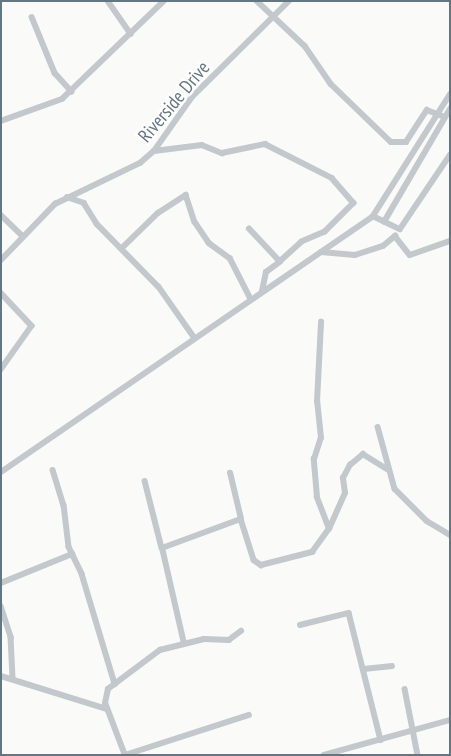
<!DOCTYPE html>
<html>
<head>
<meta charset="utf-8">
<style>
	body { margin:0 }
	#map { position:relative; width:451px; height:756px; overflow:hidden; background:#fafaf8; font-family:"PT Sans Narrow",sans-serif }
	div>[style] { position:absolute }
	.minor>* { height:5.5px; margin:-2.75px; padding:0 2.75px; transform-origin:2.75px; border-radius:2.75px; background:#c3c8cc }
	span { translate:-50% -50%; white-space:nowrap; text-align:center; line-height:1.15; -webkit-text-stroke:5px #fff; paint-order:stroke }
	.street-label { font-size:19px; color:#657683 }
	.frame { position:absolute; inset:0; border:2px solid #657683; pointer-events:none }
</style>
</head>
<body>
<div id="map">
	<div class="minor">
		<div style="left:108px;top:1px;width:40px;rotate:55.1deg"></div>
		<div style="left:257px;top:1px;width:66px;rotate:43.2deg"></div>
		<div style="left:305px;top:46px;width:46px;rotate:55.6deg"></div>
		<div style="left:331px;top:84px;width:83px;rotate:44deg"></div>
		<div style="left:391px;top:142px;width:15px"></div>
		<div style="left:406px;top:142px;width:38px;rotate:-57deg"></div>
		<div style="left:427px;top:110px;width:19px;rotate:21deg"></div>
		<div style="left:32px;top:17px;width:61px;rotate:67.7deg"></div>
		<div style="left:55px;top:73px;width:25px;rotate:48deg"></div>
		<div style="left:1px;top:121px;width:65px;rotate:-19.8deg"></div>
		<div style="left:62px;top:99px;width:141px;rotate:-43.9deg"></div>
		<div style="left:154px;top:151px;width:48px;rotate:-7.1deg"></div>
		<div style="left:202px;top:145px;width:22px;rotate:22deg"></div>
		<div style="left:222px;top:153px;width:44px;rotate:-11.8deg"></div>
		<div style="left:265px;top:144px;width:75px;rotate:26.9deg"></div>
		<div style="left:332px;top:178px;width:33px;rotate:49deg"></div>
		<div style="left:354px;top:203px;width:41px;rotate:135deg"></div>
		<div style="left:325px;top:232px;width:25px;rotate:157deg"></div>
		<div style="left:302px;top:242px;width:30px;rotate:138deg"></div>
		<div style="left:280px;top:262px;width:45px;rotate:-133.2deg"></div>
		<div style="left:67px;top:197px;width:18px;rotate:19deg"></div>
		<div style="left:84px;top:203px;width:25px;rotate:58deg"></div>
		<div style="left:97px;top:224px;width:88px;rotate:45.5deg"></div>
		<div style="left:159px;top:287px;width:61px;rotate:55deg"></div>
		<div style="left:1px;top:215px;width:30px;rotate:44deg"></div>
		<div style="left:373px;top:216px;width:30px;rotate:26deg"></div>
		<div style="left:400px;top:229px;width:89px;rotate:-56deg"></div>
		<div style="left:384px;top:222px;width:131px;rotate:-59.7deg"></div>
		<div style="left:122px;top:248px;width:50px;rotate:-44.2deg"></div>
		<div style="left:158px;top:213px;width:33px;rotate:-33deg"></div>
		<div style="left:186px;top:195px;width:28px;rotate:72deg"></div>
		<div style="left:195px;top:222px;width:25px;rotate:56deg"></div>
		<div style="left:209px;top:243px;width:26px;rotate:36deg"></div>
		<div style="left:230px;top:258px;width:46px;rotate:62.9deg"></div>
		<div style="left:321px;top:252px;width:34px;rotate:5deg"></div>
		<div style="left:355px;top:255px;width:29px;rotate:-18deg"></div>
		<div style="left:383px;top:246px;width:16px;rotate:-40deg"></div>
		<div style="left:395px;top:236px;width:24px;rotate:52deg"></div>
		<div style="left:410px;top:255px;width:42px;rotate:-19.3deg"></div>
		<div style="left:1px;top:260px;width:78px;rotate:-46deg"></div>
		<div style="left:55px;top:204px;width:94px;rotate:-25.8deg"></div>
		<div style="left:140px;top:163px;width:18px;rotate:-41deg"></div>
		<div style="left:154px;top:151px;width:66px;rotate:-54.9deg"></div>
		<div style="left:192px;top:97px;width:136px;rotate:-44.7deg"></div>
		<div style="left:262px;top:291px;width:19px;rotate:-78deg"></div>
		<div style="left:266px;top:272px;width:17px;rotate:-36deg"></div>
		<div style="left:1px;top:293px;width:45px;rotate:46.8deg"></div>
		<div style="left:32px;top:326px;width:54px;rotate:125.2deg"></div>
		<div style="left:378px;top:427px;width:64px;rotate:74.7deg"></div>
		<div style="left:395px;top:489px;width:45px;rotate:45deg"></div>
		<div style="left:427px;top:521px;width:27px;rotate:31deg"></div>
		<div style="left:53px;top:470px;width:37px;rotate:73deg"></div>
		<div style="left:64px;top:505px;width:42px;rotate:83.2deg"></div>
		<div style="left:69px;top:547px;width:30px;rotate:64deg"></div>
		<div style="left:82px;top:574px;width:115px;rotate:73.3deg"></div>
		<div style="left:1px;top:472px;width:452px;rotate:-34.5deg"></div>
		<div style="left:373px;top:216px;width:144px;rotate:-57.7deg"></div>
		<div style="left:145px;top:481px;width:69px;rotate:75.8deg"></div>
		<div style="left:241px;top:519px;width:43px;rotate:72.4deg"></div>
		<div style="left:254px;top:560px;width:9px;rotate:36deg"></div>
		<div style="left:261px;top:565px;width:53px;rotate:-14.3deg"></div>
		<div style="left:312px;top:552px;width:29px;rotate:-54deg"></div>
		<div style="left:329px;top:529px;width:34px;rotate:-111deg"></div>
		<div style="left:317px;top:497px;width:38px;rotate:-95deg"></div>
		<div style="left:314px;top:459px;width:22px;rotate:-72deg"></div>
		<div style="left:321px;top:438px;width:36px;rotate:-96deg"></div>
		<div style="left:317px;top:402px;width:80px;rotate:-87.1deg"></div>
		<div style="left:329px;top:529px;width:39px;rotate:-66deg"></div>
		<div style="left:345px;top:493px;width:15px;rotate:-98deg"></div>
		<div style="left:343px;top:478px;width:15px;rotate:-62deg"></div>
		<div style="left:350px;top:465px;width:17px;rotate:-40deg"></div>
		<div style="left:363px;top:454px;width:28px;rotate:32deg"></div>
		<div style="left:1px;top:583px;width:77px;rotate:-22.2deg"></div>
		<div style="left:1px;top:606px;width:33px;rotate:72deg"></div>
		<div style="left:11px;top:637px;width:41px;rotate:87.2deg"></div>
		<div style="left:300px;top:625px;width:50px;rotate:-13.8deg"></div>
		<div style="left:349px;top:613px;width:131px;rotate:75.9deg"></div>
		<div style="left:184px;top:644px;width:98px;rotate:-102.9deg"></div>
		<div style="left:162px;top:548px;width:84px;rotate:-20.2deg"></div>
		<div style="left:241px;top:519px;width:47px;rotate:-103.4deg"></div>
		<div style="left:364px;top:669px;width:28px;rotate:-6deg"></div>
		<div style="left:1px;top:676px;width:111px;rotate:17.3deg"></div>
		<div style="left:405px;top:689px;width:67px;rotate:78.9deg"></div>
		<div style="left:124px;top:753px;width:53px;rotate:-110.8deg"></div>
		<div style="left:105px;top:703px;width:14px;rotate:-78deg"></div>
		<div style="left:108px;top:689px;width:65px;rotate:-36.9deg"></div>
		<div style="left:160px;top:650px;width:45px;rotate:-14deg"></div>
		<div style="left:204px;top:639px;width:25px;rotate:2deg"></div>
		<div style="left:229px;top:640px;width:15px;rotate:-37deg"></div>
		<div style="left:125px;top:755px;width:130px;rotate:-17.9deg"></div>
		<div style="left:324px;top:755px;width:131px;rotate:-15.5deg"></div>
	</div>
	<div class="street-label">
		<span style="left:174px;top:102px;rotate:-50deg">Riverside Drive</span>
	</div>
	<div class="frame"></div>
</div>
</body>
</html>
